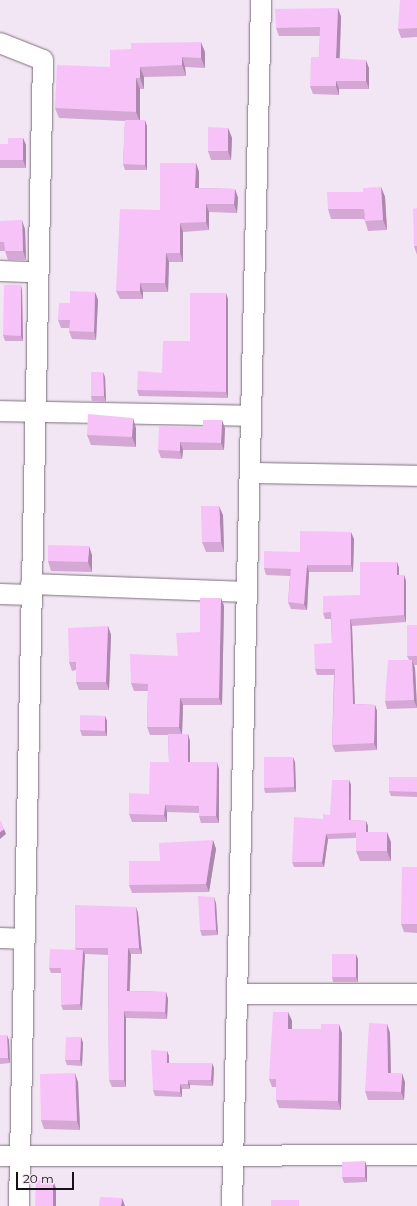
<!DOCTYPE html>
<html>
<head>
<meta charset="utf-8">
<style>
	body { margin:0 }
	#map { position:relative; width:417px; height:1206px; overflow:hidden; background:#f3e6f4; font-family:Montserrat,sans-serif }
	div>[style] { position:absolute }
	.roads { filter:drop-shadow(0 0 1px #7c707c) drop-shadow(0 0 1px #7c707c) }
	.street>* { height:20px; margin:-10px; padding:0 10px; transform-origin:10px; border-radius:10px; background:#fff }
	.wall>* { inset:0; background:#d4a7d5 }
	.shaded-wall>* { inset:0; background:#ac88ae }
	.building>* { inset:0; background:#f6c2f8 }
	span { translate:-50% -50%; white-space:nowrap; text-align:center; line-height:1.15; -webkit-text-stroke:4px #f3e6f4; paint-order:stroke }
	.scale { position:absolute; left:16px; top:1172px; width:58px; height:18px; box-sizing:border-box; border:2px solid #161116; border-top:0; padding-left:5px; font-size:12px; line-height:14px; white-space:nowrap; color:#161116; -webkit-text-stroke:3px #f3e6f4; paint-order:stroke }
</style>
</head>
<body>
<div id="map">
	<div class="roads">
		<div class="street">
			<div style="left:0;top:43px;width:46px;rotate:21.6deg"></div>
			<div style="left:43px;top:60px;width:1146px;rotate:91.2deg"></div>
			<div style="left:0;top:271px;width:38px;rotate:2deg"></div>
			<div style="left:0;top:411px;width:251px;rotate:1.1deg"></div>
			<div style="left:250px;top:473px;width:167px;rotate:1deg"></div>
			<div style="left:31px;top:584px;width:216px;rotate:2.1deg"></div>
			<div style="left:0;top:594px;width:31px;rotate:2deg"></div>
			<div style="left:0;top:938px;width:24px;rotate:2deg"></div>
			<div style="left:237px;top:994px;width:180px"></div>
			<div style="left:0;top:1156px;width:417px;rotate:-0.1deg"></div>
			<div style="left:232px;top:1206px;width:1206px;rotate:-88.62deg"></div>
		</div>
	</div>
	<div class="wall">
		<div style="clip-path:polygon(417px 0,417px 37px,401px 38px,398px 29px)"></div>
		<div style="clip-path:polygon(338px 8px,341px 17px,340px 59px,369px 68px,369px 89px,339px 89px,339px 95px,313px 94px,310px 86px,319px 57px,320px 36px,279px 36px,276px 28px)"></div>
		<div style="clip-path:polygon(205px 52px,205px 68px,185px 67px,186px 76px,144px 77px,144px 89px,140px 89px,140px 120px,147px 126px,147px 170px,125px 170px,123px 164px,125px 121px,59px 118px,55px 108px,110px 67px)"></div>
		<div style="clip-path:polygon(228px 128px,232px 138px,231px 160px,211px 160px,208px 151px)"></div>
		<div style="clip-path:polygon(23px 138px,26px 145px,26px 168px,0 168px,0 144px,8px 144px)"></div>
		<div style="clip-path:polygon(196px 163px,199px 172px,199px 188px,235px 189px,238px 198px,237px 213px,209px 212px,209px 230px,183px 232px,183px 262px,169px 262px,168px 292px,143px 292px,143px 299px,120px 299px,116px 291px,160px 210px)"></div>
		<div style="clip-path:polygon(381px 187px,385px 197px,387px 230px,368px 231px,365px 221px,364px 219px,331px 219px,328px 209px,363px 192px)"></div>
		<div style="clip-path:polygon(417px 208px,417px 255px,414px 246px)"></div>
		<div style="clip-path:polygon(0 221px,25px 229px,26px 260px,8px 260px,5px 251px,0 251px)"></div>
		<div style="clip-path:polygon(22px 290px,23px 341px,5px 341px,3px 335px)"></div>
		<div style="clip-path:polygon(95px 292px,98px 300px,96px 340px,72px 339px,69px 331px,69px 328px,61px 328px,58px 320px,70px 303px)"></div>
		<div style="clip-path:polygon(228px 299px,228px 398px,139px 396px,137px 390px,162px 373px,190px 341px)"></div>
		<div style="clip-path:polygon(105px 377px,106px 402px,92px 401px,91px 396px)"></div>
		<div style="clip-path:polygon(203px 427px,225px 428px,224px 450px,183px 450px,182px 459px,161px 458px,158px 450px)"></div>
		<div style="clip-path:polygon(136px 428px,136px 447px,91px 445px,87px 435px)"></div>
		<div style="clip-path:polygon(223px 515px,224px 552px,206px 552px,202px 542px)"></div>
		<div style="clip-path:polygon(354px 539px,353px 572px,309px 572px,307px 610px,291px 609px,288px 602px,290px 576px,266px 575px,264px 568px,300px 552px)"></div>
		<div style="clip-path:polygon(92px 555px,92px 572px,51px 571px,48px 561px)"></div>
		<div style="clip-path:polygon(397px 562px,399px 568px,399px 575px,404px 575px,406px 581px,406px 622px,352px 626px,355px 704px,375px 705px,377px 711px,377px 750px,335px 752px,332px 745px,334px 675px,317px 675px,315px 669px,332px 643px,331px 619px,325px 619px,323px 613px,360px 595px)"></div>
		<div style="clip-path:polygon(221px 598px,224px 606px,222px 705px,183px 705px,182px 734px,188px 734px,190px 741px,190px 762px,219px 769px,219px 823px,201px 823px,199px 816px,199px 813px,167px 812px,167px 822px,132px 822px,129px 814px,149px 794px,169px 762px,168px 735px,150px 735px,147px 727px,148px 691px,134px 691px,131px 683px,178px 656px,200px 632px)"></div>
		<div style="clip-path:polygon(417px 625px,417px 665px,414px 665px,415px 668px,417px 708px,387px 709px,385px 701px,409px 660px,407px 656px)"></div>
		<div style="clip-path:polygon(108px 626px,111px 635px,109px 690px,79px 690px,76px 682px,76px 670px,72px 671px,69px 662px)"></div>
		<div style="clip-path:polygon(105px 716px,107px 721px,107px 736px,82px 736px,80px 730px)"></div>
		<div style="clip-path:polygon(295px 762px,296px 792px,265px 793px,264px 788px)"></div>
		<div style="clip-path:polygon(417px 777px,417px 797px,391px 796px,389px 791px)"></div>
		<div style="clip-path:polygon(349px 780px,351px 785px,351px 820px,366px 821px,368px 826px,368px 832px,391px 842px,391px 861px,360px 861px,356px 851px,356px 838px,328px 839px,324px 867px,294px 867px,292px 862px,330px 815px)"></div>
		<div style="clip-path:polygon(213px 840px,216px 849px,209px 892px,132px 893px,129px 885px,160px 861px)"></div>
		<div style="clip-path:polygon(417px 867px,417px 933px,404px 932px,401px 924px)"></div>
		<div style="clip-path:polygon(216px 903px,218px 935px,202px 936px,200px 930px)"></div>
		<div style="clip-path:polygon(136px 907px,138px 913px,142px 954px,131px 954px,130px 991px,166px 992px,168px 999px,167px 1019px,126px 1018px,126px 1087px,112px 1087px,109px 1080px,108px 955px,85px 954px,82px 1010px,63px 1010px,61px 1005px,61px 973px,51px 973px,49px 968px,76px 950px,75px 948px)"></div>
		<div style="clip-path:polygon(358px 959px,358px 982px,333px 982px,332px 977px)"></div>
		<div style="clip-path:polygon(288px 1012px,292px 1021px,292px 1029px,342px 1033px,341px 1110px,279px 1108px,276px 1100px,276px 1087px,272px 1087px,269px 1079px)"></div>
		<div style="clip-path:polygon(387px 1024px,390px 1033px,391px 1073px,405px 1082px,404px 1100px,368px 1100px,365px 1091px)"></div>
		<div style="clip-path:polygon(0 1035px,9px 1040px,10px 1063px,0 1064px)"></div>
		<div style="clip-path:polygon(81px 1037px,83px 1043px,82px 1066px,67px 1065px,65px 1060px)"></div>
		<div style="clip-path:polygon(167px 1051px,169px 1056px,169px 1063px,214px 1068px,213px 1086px,190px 1085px,190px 1089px,182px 1089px,182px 1097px,155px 1096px,153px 1090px)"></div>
		<div style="clip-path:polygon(78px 1082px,80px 1130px,44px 1129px,41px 1120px)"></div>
		<div style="clip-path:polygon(365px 1161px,367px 1167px,367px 1182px,344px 1183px,342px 1177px)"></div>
	</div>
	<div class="shaded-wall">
		<div style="clip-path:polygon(338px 8px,341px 17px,339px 67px,336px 58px)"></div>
		<div style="clip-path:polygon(201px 42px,205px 52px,205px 68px,201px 58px)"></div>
		<div style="clip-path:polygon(182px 57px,185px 67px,186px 76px,182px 65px)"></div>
		<div style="clip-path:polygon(366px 60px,369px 68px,369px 89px,366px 81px)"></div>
		<div style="clip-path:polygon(140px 67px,144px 77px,144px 89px,140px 78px)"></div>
		<div style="clip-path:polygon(136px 78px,140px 89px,140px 122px,136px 112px)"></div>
		<div style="clip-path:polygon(336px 81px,339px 89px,339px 95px,336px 86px)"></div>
		<div style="clip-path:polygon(145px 120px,147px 126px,147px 170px,145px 165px)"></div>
		<div style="clip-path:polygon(228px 128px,232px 138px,231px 160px,228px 151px)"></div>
		<div style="clip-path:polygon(23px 138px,26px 145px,26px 168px,23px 160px)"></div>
		<div style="clip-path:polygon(196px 163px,199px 172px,199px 197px,195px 188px)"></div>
		<div style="clip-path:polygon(381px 187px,385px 197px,387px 230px,383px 220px)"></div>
		<div style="clip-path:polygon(235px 189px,238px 198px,237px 213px,234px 204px)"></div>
		<div style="clip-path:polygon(206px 204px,209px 212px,209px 230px,206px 222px)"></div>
		<div style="clip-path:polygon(22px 220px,25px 229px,26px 260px,23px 251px)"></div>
		<div style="clip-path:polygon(180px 223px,183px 232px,183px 262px,180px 253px)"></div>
		<div style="clip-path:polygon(166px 253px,169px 262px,168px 292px,165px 283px)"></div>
		<div style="clip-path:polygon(140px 283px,143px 292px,143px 299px,140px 291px)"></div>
		<div style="clip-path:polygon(21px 285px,22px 290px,23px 341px,21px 336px)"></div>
		<div style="clip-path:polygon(95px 292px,98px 300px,96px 340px,94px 332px)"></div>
		<div style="clip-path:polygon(226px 293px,228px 299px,228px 398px,226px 392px)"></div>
		<div style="clip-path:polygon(103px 372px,105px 377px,106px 402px,104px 396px)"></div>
		<div style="clip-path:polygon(133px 418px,136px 428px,136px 447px,132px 437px)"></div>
		<div style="clip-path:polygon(222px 420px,225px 428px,224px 450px,221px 443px)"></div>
		<div style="clip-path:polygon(180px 442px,183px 450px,182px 459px,180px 451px)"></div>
		<div style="clip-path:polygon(219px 506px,223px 515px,224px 552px,221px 542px)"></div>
		<div style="clip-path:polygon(351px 532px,354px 539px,353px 572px,351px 565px)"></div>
		<div style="clip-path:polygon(89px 546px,92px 555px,92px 572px,88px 562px)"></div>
		<div style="clip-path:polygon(397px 562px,399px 568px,399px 581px,397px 575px)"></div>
		<div style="clip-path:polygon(307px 565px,309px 572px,307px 610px,304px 604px)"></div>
		<div style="clip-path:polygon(404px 575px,406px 581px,406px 622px,404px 615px)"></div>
		<div style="clip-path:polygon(221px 598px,224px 606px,222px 705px,219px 698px)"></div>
		<div style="clip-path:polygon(350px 619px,352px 626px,355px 711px,353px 704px)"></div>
		<div style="clip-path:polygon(108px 626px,111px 635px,109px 690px,106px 682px)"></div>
		<div style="clip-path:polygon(412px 660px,415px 668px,417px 708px,414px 700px)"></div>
		<div style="clip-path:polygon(180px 698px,183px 705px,182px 735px,179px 727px)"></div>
		<div style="clip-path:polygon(375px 705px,377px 711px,377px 750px,374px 743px)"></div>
		<div style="clip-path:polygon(105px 716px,107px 721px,107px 736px,105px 731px)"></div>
		<div style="clip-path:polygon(188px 734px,190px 741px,190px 769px,188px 762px)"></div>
		<div style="clip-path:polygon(293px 757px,295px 762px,296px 792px,294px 787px)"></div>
		<div style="clip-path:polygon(217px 762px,219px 769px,219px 823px,216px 816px)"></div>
		<div style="clip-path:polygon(349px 780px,351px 785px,350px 825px,349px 820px)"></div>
		<div style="clip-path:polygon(165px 805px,167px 812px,167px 822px,164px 815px)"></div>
		<div style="clip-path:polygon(366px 821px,368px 826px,368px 838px,366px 833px)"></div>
		<div style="clip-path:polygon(4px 829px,6px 834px,0 839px,0 832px)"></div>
		<div style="clip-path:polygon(387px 832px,391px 842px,391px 861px,387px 851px)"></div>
		<div style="clip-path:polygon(326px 834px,328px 839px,324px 867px,322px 862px)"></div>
		<div style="clip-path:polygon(213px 840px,216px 849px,209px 892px,206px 884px)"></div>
		<div style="clip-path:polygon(214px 897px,216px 903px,218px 935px,216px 930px)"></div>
		<div style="clip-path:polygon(136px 907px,138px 913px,142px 954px,139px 948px)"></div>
		<div style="clip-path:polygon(128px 948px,131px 954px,129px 998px,127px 991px)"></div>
		<div style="clip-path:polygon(83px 950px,85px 955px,82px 1010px,80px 1004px)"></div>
		<div style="clip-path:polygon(356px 954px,358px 959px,358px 982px,356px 977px)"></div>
		<div style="clip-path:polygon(166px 992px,168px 999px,167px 1019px,165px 1012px)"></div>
		<div style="clip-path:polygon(124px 1011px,126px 1018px,126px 1087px,124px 1080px)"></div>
		<div style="clip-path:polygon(288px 1012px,292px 1021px,292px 1037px,288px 1029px)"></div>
		<div style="clip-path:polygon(339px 1024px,342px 1033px,341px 1110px,338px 1101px)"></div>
		<div style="clip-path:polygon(387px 1024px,390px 1033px,391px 1082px,388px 1073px)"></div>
		<div style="clip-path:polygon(7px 1035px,9px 1040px,10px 1063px,8px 1058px)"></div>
		<div style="clip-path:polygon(81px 1037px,83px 1043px,82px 1066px,80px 1060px)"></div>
		<div style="clip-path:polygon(167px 1051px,169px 1056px,169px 1068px,167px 1063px)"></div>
		<div style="clip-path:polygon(212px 1063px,214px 1068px,213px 1086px,211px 1080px)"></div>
		<div style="clip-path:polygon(75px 1073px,78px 1082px,80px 1130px,77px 1121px)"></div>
		<div style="clip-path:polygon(402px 1073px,405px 1082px,404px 1100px,401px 1092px)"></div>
		<div style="clip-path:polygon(188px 1080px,190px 1085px,190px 1089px,188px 1084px)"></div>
		<div style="clip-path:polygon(180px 1084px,182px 1089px,182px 1097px,180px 1092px)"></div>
		<div style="clip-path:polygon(365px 1161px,367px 1167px,367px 1182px,365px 1177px)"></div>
		<div style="clip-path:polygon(53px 1180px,56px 1188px,56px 1206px,53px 1206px)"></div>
		<div style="clip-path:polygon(122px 1198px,125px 1206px,121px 1206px)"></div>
	</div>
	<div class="building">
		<div style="clip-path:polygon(400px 0,417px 0,417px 28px,398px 29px)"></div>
		<div style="clip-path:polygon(338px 8px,336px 58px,366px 60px,366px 81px,336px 81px,336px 86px,310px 86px,311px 57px,319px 57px,320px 27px,276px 28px,275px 9px)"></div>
		<div style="clip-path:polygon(201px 42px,201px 58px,182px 57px,182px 65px,140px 67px,140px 78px,136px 78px,136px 112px,55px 108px,57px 65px,110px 67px,110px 50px,131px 49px,131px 43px)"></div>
		<div style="clip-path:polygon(125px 120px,145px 120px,145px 165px,123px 164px)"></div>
		<div style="clip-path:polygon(208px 127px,228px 128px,228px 151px,208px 151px)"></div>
		<div style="clip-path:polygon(8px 138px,23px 138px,23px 160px,0 160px,0 144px,8px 144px)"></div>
		<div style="clip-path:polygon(160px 163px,196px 163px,195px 188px,235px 189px,234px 204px,206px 204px,206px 222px,180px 223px,180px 253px,166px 253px,165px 283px,140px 283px,140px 291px,116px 291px,120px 209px,160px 210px)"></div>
		<div style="clip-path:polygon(381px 187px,383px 220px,365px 221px,364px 209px,328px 209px,327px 192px,363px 192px,363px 188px)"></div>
		<div style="clip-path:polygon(417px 208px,417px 246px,414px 246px,413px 209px)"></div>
		<div style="clip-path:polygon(22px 220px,23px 251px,5px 251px,4px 242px,0 242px,0 221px)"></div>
		<div style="clip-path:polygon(4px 285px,21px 285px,21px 336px,3px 335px)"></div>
		<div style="clip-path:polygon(70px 291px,95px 292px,94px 332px,69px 331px,70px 320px,58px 320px,59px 303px,70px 303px)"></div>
		<div style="clip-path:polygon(190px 293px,226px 293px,226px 392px,137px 390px,138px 371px,162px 373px,163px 341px,190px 341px)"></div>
		<div style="clip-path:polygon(91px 372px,103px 372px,104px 396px,91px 396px)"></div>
		<div style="clip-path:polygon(88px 414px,133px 418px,132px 437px,87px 435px)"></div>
		<div style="clip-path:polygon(203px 420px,222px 420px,221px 443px,180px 442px,180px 451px,158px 450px,159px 426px,203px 427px)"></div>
		<div style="clip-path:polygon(201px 506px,219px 506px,221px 542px,202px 542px)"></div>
		<div style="clip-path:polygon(300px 531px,351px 532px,351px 565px,307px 565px,304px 604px,288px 602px,291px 569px,264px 568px,264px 551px,300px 552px)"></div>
		<div style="clip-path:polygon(48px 545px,89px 546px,88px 562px,48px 561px)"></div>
		<div style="clip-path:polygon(360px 562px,397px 562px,397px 575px,404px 575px,404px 615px,350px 619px,353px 704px,375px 705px,374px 743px,332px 745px,335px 669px,315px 669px,314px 644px,332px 643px,331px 612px,323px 613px,323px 596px,360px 595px)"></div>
		<div style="clip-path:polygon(200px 598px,221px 598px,219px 698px,180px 698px,179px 727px,147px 727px,148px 684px,131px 683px,130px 654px,178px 656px,176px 633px,200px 632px)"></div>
		<div style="clip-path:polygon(407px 625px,417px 625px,417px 656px,407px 656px)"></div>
		<div style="clip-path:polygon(108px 626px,106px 682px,76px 682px,76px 662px,69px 662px,68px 628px)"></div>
		<div style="clip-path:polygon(388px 660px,412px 660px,414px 700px,385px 701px)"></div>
		<div style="clip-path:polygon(80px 715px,105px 716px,105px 731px,80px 730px)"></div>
		<div style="clip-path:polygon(168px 734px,188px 734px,188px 762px,217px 762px,216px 816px,199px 816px,199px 806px,165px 805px,164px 815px,129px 814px,129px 793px,149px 794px,150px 762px,169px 762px)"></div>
		<div style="clip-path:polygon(264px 757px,293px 757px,294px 787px,264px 788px)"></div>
		<div style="clip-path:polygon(389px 777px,417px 777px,417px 792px,389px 791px)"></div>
		<div style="clip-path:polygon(332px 780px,349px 780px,349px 820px,366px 821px,366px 832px,326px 834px,322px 862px,292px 862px,294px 817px,323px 819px,323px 814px,330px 815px)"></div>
		<div style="clip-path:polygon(0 821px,1px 821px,4px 829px,0 832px)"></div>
		<div style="clip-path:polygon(356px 832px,387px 832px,387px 851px,356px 851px)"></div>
		<div style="clip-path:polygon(213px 840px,206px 884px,129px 885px,129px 861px,160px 861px,159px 843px)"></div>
		<div style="clip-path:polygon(402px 867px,417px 867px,417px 924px,401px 924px)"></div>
		<div style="clip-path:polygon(198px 896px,214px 897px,216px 930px,200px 930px)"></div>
		<div style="clip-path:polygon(75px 905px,136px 907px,139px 948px,128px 948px,127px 991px,166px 992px,165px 1012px,124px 1011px,124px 1080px,109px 1080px,108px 948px,75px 948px)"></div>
		<div style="clip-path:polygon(50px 949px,83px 950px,80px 1004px,61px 1005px,61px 968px,49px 968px)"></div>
		<div style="clip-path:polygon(332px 954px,356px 954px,356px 977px,332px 977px)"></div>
		<div style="clip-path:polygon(273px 1012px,288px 1012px,288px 1029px,321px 1029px,321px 1024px,339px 1024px,338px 1101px,276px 1100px,276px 1079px,269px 1079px)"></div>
		<div style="clip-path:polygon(369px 1023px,387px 1024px,388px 1073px,402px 1073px,401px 1092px,365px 1091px)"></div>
		<div style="clip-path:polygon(0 1035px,7px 1035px,8px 1058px,0 1058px)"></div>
		<div style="clip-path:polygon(66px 1037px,81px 1037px,80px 1060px,65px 1060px)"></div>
		<div style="clip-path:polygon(151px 1050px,167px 1051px,167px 1063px,212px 1063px,211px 1080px,188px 1080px,188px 1084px,180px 1084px,180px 1092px,153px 1090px)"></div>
		<div style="clip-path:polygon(75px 1073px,77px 1121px,41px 1120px,40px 1074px)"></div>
		<div style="clip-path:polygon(365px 1161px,365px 1177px,342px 1177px,342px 1162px)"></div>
		<div style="clip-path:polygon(36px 1180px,53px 1180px,53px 1206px,35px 1206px)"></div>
		<div style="clip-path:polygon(100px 1197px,122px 1198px,121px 1206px,99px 1206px)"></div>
		<div style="clip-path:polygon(271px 1200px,299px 1200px,299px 1206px,271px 1206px)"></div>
	</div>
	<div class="scale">20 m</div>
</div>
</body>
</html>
